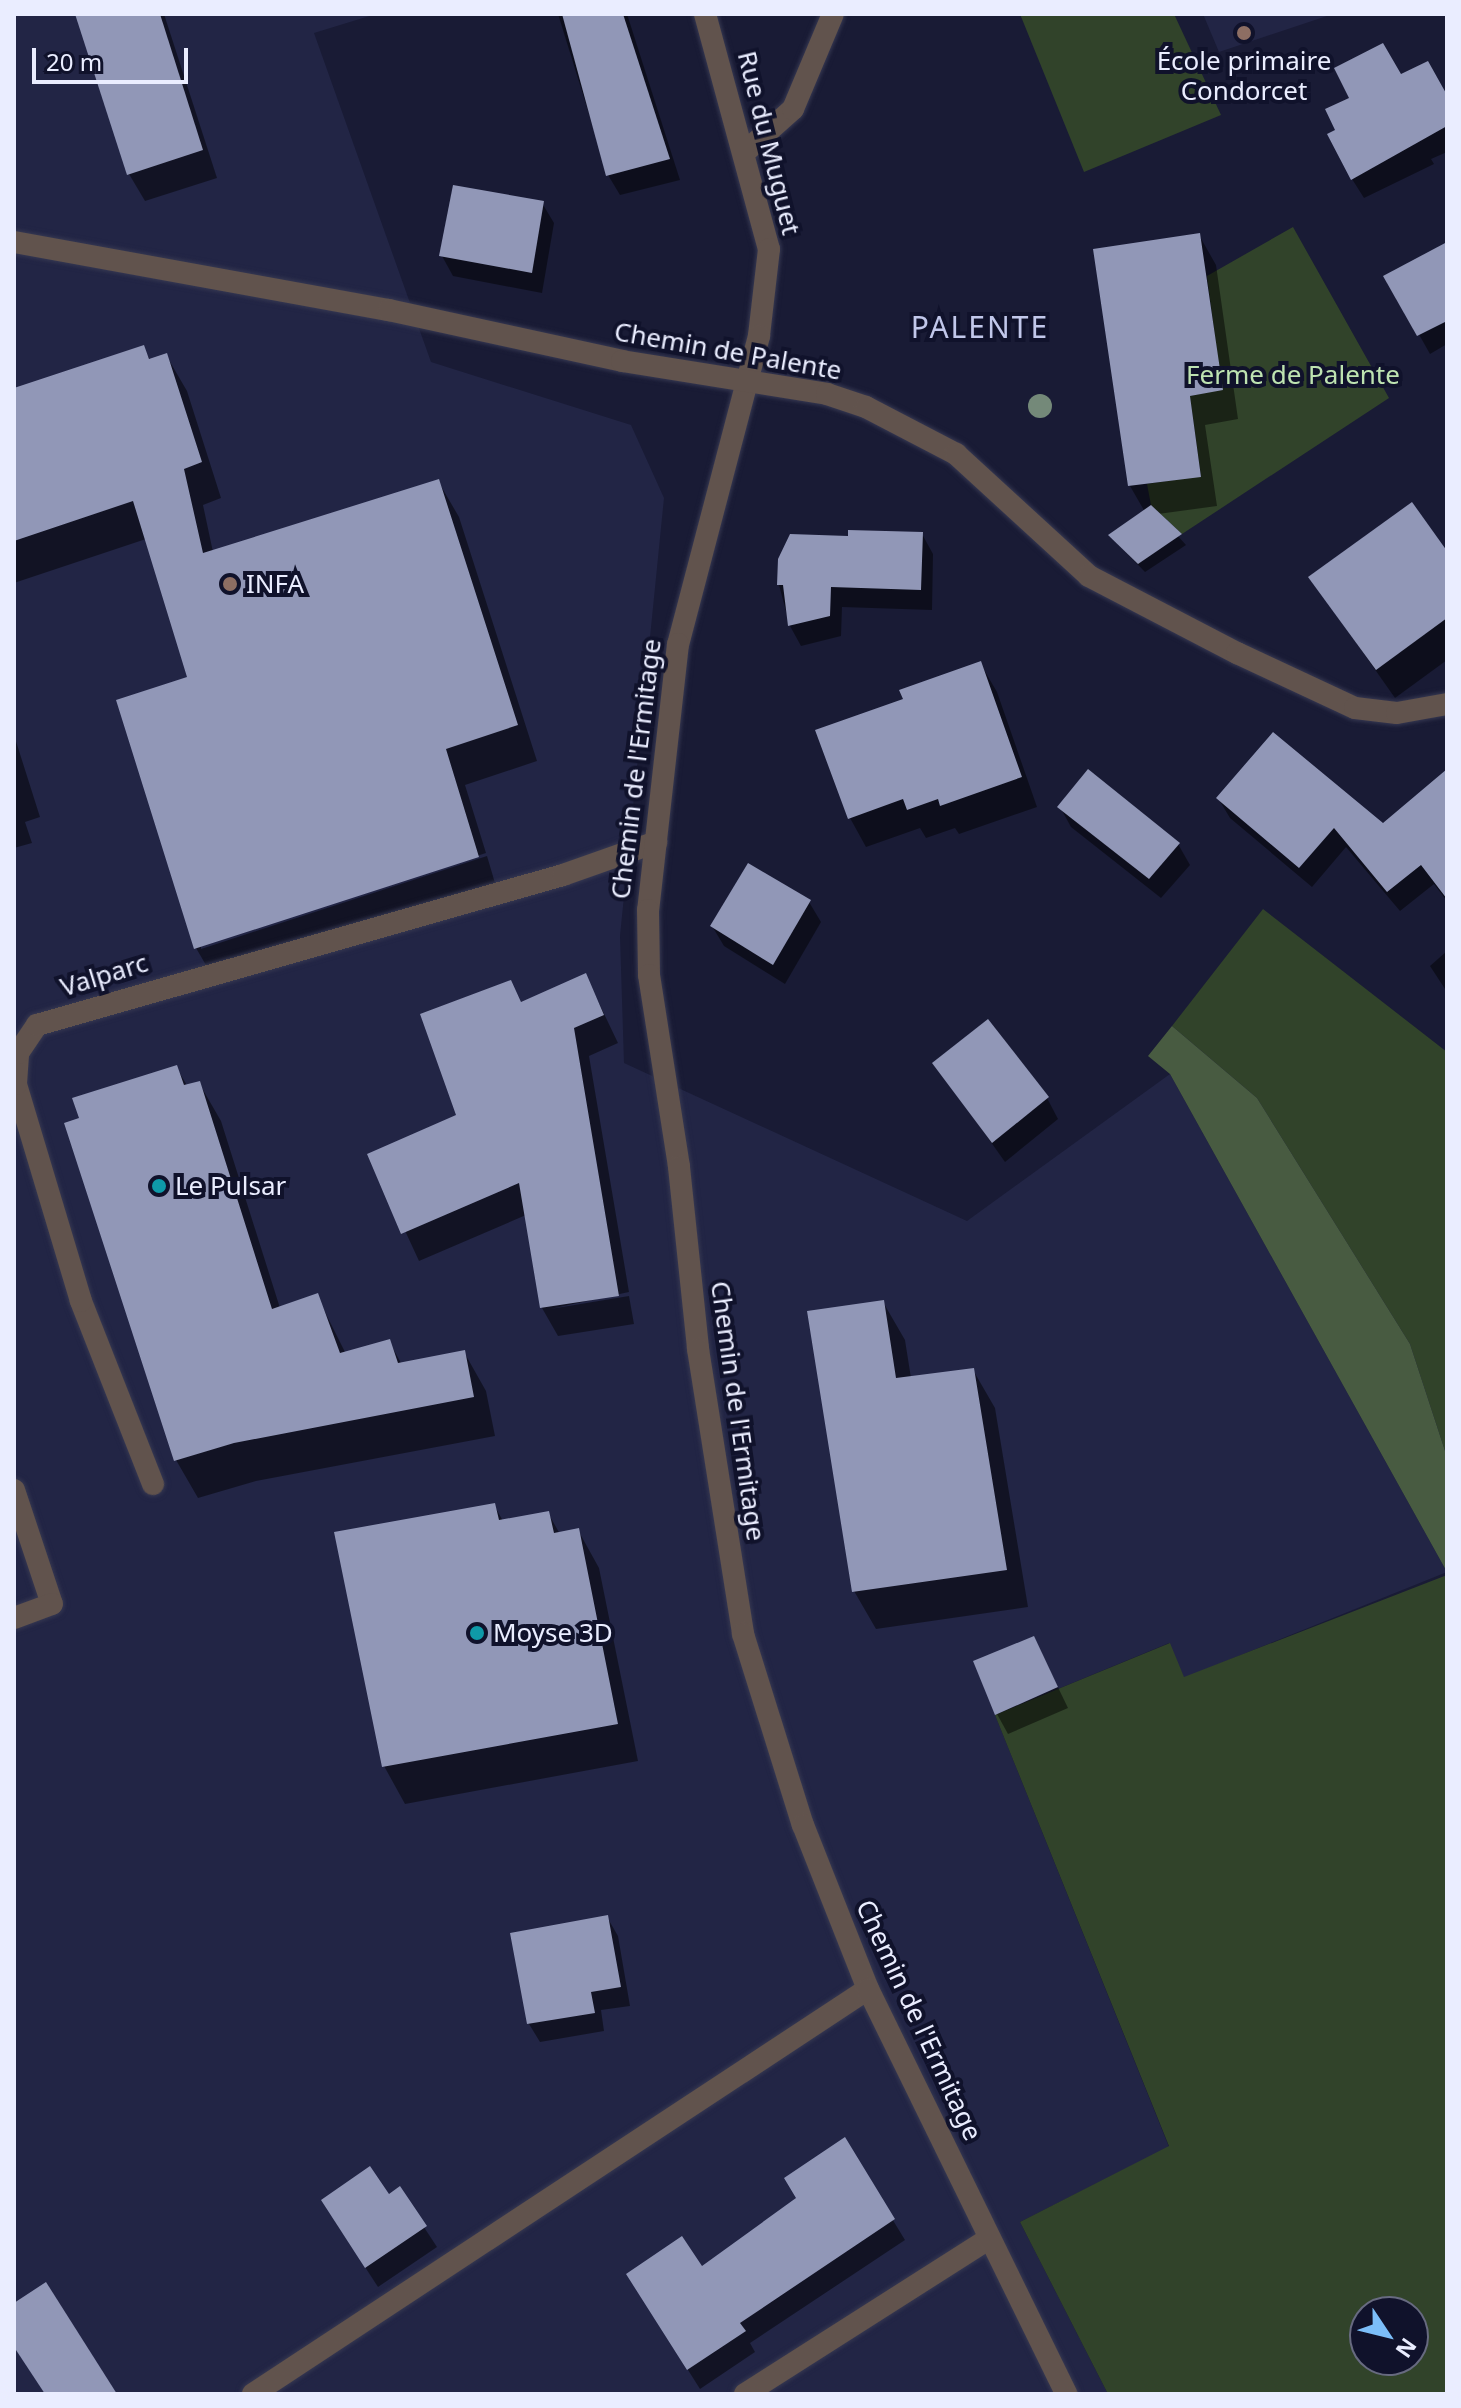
<!DOCTYPE html>
<html>
<head>
<meta charset="utf-8">
<style>
	body { margin:0 }
	#map { position:relative; width:1461px; height:2408px; overflow:hidden; background:#191b35; font-family:"Noto Sans",sans-serif }
	div>[style] { position:absolute }
	.built>* { inset:0; background:#222545 }
	.green>* { inset:0; background:#31432a }
	.forest>* { inset:0; background:#485b41 }
	.shadow>* { inset:0; background:#0007 }
	.building>* { inset:0; background:#9197b7 }
	.roads { filter:drop-shadow(0 0 2px #363851) drop-shadow(0 0 2px #363851) }
	.service>* { height:22px; margin:-11px; padding:0 11px; transform-origin:11px; border-radius:11px; background:#61534d }
	.minor>* { height:22px; margin:-11px; padding:0 11px; transform-origin:11px; border-radius:11px; background:#61534d }
	.trees>* { width:24px; height:24px; margin:-12px; border-radius:50%; background:#748979 }
	.dots>* { width:22px; height:22px; translate:-50% -50%; box-sizing:border-box; border:4px solid #10122b; border-radius:50% }
	span { translate:-50% -50%; white-space:nowrap; text-align:center; line-height:1.15; -webkit-text-stroke:8px #10122b; paint-order:stroke }
	.poi-label { font-size:26px; color:#eaedff }
	.left { translate:0 -50%; text-align:left }
	.street-label { font-size:26px; color:#eaedff }
	.park-label { font-size:26px; color:#bee3b1 }
	.quarter-label { font-size:30px; color:#c1c7ea; letter-spacing:2px }
	.frame { position:absolute; inset:0; border:16px solid #eaedff; pointer-events:none }
	.north { position:absolute; left:1349px; top:2296px; width:80px; height:80px; box-sizing:border-box; background:#10122b; border:2px solid #676a80; border-radius:50%; rotate:125deg; font-size:22px; font-weight:700; line-height:32px; text-align:center; color:#eaedff }
	.north::after { content:''; display:block; margin:auto; width:28px; height:36px; background:#7cbef9; clip-path:polygon(50% 0,100% 100%,50% 72%,0 100%) }
	.scale { position:absolute; left:32px; top:48px; width:156px; height:36px; box-sizing:border-box; border:4px solid #eaedff; border-top:0; padding-left:10px; font-size:24px; line-height:28px; white-space:nowrap; color:#eaedff; -webkit-text-stroke:6px #10122b; paint-order:stroke }
</style>
</head>
<body>
<div id="map">
	<div class="built">
		<div style="clip-path:polygon(14px 14px,376px 14px,314px 33px,431px 362px,631px 425px,664px 498px,620px 936px,624px 1063px,967px 1221px,1170px 1074px,1447px 1572px,1184px 1678px,1169px 1643px,995px 1715px,1169px 2147px,1020px 2222px,1108px 2394px,14px 2394px)"></div>
		<div style="clip-path:polygon(1203px 14px,1333px 14px,1219px 52px)"></div>
	</div>
	<div class="green">
		<div style="clip-path:polygon(1020px 14px,1174px 14px,1221px 115px,1084px 172px)"></div>
		<div style="clip-path:polygon(1293px 227px,1389px 398px,1182px 534px,1151px 505px,1147px 484px,1201px 476px,1190px 396px,1222px 389px,1207px 276px)"></div>
		<div style="clip-path:polygon(1263px 909px,1447px 1052px,1447px 1457px,1410px 1344px,1257px 1098px,1172px 1026px)"></div>
		<div style="clip-path:polygon(evenodd,1447px 1575px,1447px 2394px,1108px 2394px,1020px 2222px,1169px 2146px,995px 1715px,1170px 1643px,1184px 1677px,1447px 1575px,1365px 2312px,1413px 2312px,1413px 2360px,1365px 2360px,1365px 2312px)"></div>
	</div>
	<div class="forest">
		<div style="clip-path:polygon(1172px 1026px,1257px 1098px,1410px 1344px,1447px 1457px,1447px 1572px,1170px 1074px,1148px 1056px)"></div>
	</div>
	<div class="shadow">
		<div style="clip-path:polygon(77px 14px,164px 14px,217px 178px,145px 201px,129px 174px)"></div>
		<div style="clip-path:polygon(558px 14px,627px 14px,680px 180px,620px 195px,608px 175px)"></div>
		<div style="clip-path:polygon(1447px 99px,1447px 152px,1431px 159px,1434px 164px,1364px 198px,1352px 179px)"></div>
		<div style="clip-path:polygon(542px 203px,554px 223px,542px 293px,453px 276px,442px 256px)"></div>
		<div style="clip-path:polygon(1199px 235px,1216px 265px,1238px 419px,1205px 425px,1217px 506px,1158px 514px,1186px 545px,1145px 572px,1110px 536px,1145px 512px,1130px 486px,1095px 251px)"></div>
		<div style="clip-path:polygon(1447px 244px,1447px 344px,1430px 354px,1386px 276px)"></div>
		<div style="clip-path:polygon(143px 348px,151px 361px,166px 355px,187px 391px,221px 498px,203px 505px,213px 552px,438px 481px,459px 517px,537px 761px,465px 785px,486px 853px,201px 945px,201px 949px,487px 856px,498px 893px,217px 984px,196px 948px,118px 701px,190px 678px,146px 539px,14px 583px,14px 390px)"></div>
		<div style="clip-path:polygon(922px 534px,933px 554px,932px 610px,842px 607px,841px 636px,801px 646px,790px 626px,779px 585px,850px 538px)"></div>
		<div style="clip-path:polygon(1447px 554px,1447px 660px,1395px 698px,1310px 577px)"></div>
		<div style="clip-path:polygon(980px 663px,997px 692px,1037px 807px,959px 834px,955px 828px,926px 838px,920px 828px,866px 847px,850px 818px,905px 700px)"></div>
		<div style="clip-path:polygon(14px 735px,40px 817px,25px 822px,32px 843px,14px 848px)"></div>
		<div style="clip-path:polygon(1447px 772px,1447px 901px,1434px 884px,1400px 911px,1346px 847px,1312px 887px,1230px 818px,1218px 798px,1383px 826px)"></div>
		<div style="clip-path:polygon(1060px 807px,1178px 844px,1190px 865px,1161px 898px,1071px 827px)"></div>
		<div style="clip-path:polygon(809px 902px,821px 922px,785px 984px,724px 946px,712px 926px)"></div>
		<div style="clip-path:polygon(1447px 951px,1447px 992px,1430px 966px)"></div>
		<div style="clip-path:polygon(586px 976px,618px 1043px,589px 1056px,629px 1292px,550px 1309px,629px 1296px,634px 1324px,558px 1336px,542px 1308px,526px 1215px,419px 1261px,370px 1155px,458px 1116px,510px 983px,522px 1004px)"></div>
		<div style="clip-path:polygon(935px 1063px,1047px 1098px,1058px 1119px,1005px 1162px)"></div>
		<div style="clip-path:polygon(176px 1067px,188px 1087px,199px 1083px,221px 1121px,280px 1308px,317px 1296px,346px 1354px,389px 1341px,402px 1365px,464px 1352px,486px 1391px,495px 1436px,256px 1481px,198px 1498px,176px 1460px)"></div>
		<div style="clip-path:polygon(883px 1302px,905px 1340px,911px 1378px,973px 1370px,995px 1408px,1028px 1607px,876px 1629px,854px 1591px)"></div>
		<div style="clip-path:polygon(494px 1505px,503px 1521px,548px 1513px,560px 1534px,578px 1530px,599px 1568px,638px 1761px,405px 1804px,384px 1766px)"></div>
		<div style="clip-path:polygon(1034px 1638px,1068px 1708px,1008px 1734px,997px 1714px)"></div>
		<div style="clip-path:polygon(607px 1917px,618px 1936px,630px 2006px,601px 2010px,604px 2031px,540px 2042px,529px 2024px,512px 1935px)"></div>
		<div style="clip-path:polygon(844px 2140px,905px 2240px,750px 2343px,755px 2352px,700px 2389px,640px 2294px,701px 2269px,798px 2199px)"></div>
		<div style="clip-path:polygon(399px 2189px,437px 2247px,378px 2287px,335px 2221px)"></div>
	</div>
	<div class="building">
		<div style="clip-path:polygon(75px 14px,160px 14px,203px 150px,127px 175px)"></div>
		<div style="clip-path:polygon(562px 14px,623px 14px,670px 159px,606px 176px)"></div>
		<div style="clip-path:polygon(1383px 43px,1401px 74px,1428px 61px,1447px 95px,1447px 126px,1351px 180px,1327px 134px,1335px 130px,1325px 109px,1349px 98px,1334px 68px)"></div>
		<div style="clip-path:polygon(453px 185px,544px 201px,532px 273px,439px 256px)"></div>
		<div style="clip-path:polygon(1200px 233px,1223px 390px,1190px 396px,1201px 477px,1128px 486px,1093px 249px)"></div>
		<div style="clip-path:polygon(1447px 242px,1447px 321px,1417px 336px,1383px 276px)"></div>
		<div style="clip-path:polygon(144px 345px,149px 359px,167px 353px,202px 462px,184px 469px,203px 553px,439px 479px,518px 725px,446px 749px,479px 857px,194px 949px,116px 700px,187px 677px,133px 501px,14px 541px,14px 388px)"></div>
		<div style="clip-path:polygon(1412px 502px,1447px 551px,1447px 618px,1376px 670px,1308px 577px)"></div>
		<div style="clip-path:polygon(1151px 505px,1182px 534px,1138px 564px,1108px 535px)"></div>
		<div style="clip-path:polygon(848px 530px,923px 532px,921px 590px,831px 587px,830px 616px,788px 626px,783px 585px,777px 585px,778px 559px,790px 534px,848px 536px)"></div>
		<div style="clip-path:polygon(981px 661px,1022px 777px,940px 806px,938px 799px,907px 810px,903px 799px,848px 819px,815px 730px,903px 699px,899px 690px)"></div>
		<div style="clip-path:polygon(1273px 732px,1383px 823px,1447px 769px,1447px 899px,1421px 865px,1387px 892px,1334px 828px,1299px 868px,1216px 798px)"></div>
		<div style="clip-path:polygon(1088px 769px,1180px 843px,1149px 879px,1057px 807px)"></div>
		<div style="clip-path:polygon(748px 863px,811px 900px,773px 965px,710px 926px)"></div>
		<div style="clip-path:polygon(586px 973px,604px 1015px,574px 1028px,619px 1296px,540px 1308px,519px 1183px,401px 1234px,367px 1154px,456px 1115px,420px 1014px,511px 980px,521px 1002px)"></div>
		<div style="clip-path:polygon(988px 1019px,1049px 1097px,992px 1143px,932px 1063px)"></div>
		<div style="clip-path:polygon(177px 1065px,184px 1085px,200px 1081px,272px 1309px,318px 1293px,340px 1353px,390px 1339px,398px 1363px,465px 1350px,474px 1397px,234px 1443px,174px 1461px,64px 1123px,79px 1118px,72px 1098px)"></div>
		<div style="clip-path:polygon(884px 1300px,896px 1378px,974px 1368px,1007px 1570px,852px 1592px,807px 1311px)"></div>
		<div style="clip-path:polygon(495px 1503px,499px 1520px,549px 1511px,554px 1533px,579px 1528px,618px 1724px,382px 1767px,334px 1532px)"></div>
		<div style="clip-path:polygon(1034px 1636px,1058px 1687px,995px 1715px,973px 1661px)"></div>
		<div style="clip-path:polygon(608px 1915px,621px 1987px,591px 1992px,595px 2013px,527px 2024px,510px 1933px)"></div>
		<div style="clip-path:polygon(845px 2137px,895px 2219px,740px 2323px,746px 2331px,687px 2370px,626px 2274px,682px 2236px,702px 2266px,796px 2198px,784px 2178px)"></div>
		<div style="clip-path:polygon(370px 2166px,389px 2194px,400px 2186px,427px 2226px,365px 2268px,321px 2200px)"></div>
		<div style="clip-path:polygon(46px 2282px,117px 2394px,45px 2394px,14px 2347px,14px 2303px)"></div>
	</div>
	<div class="roads">
		<div class="service">
			<div style="left:746px;top:151px;width:63px;rotate:-41.8deg"></div>
			<div style="left:793px;top:109px;width:103px;rotate:-67.2deg"></div>
			<div style="left:153px;top:1484px;width:197px;rotate:-111.5deg"></div>
			<div style="left:81px;top:1301px;width:227px;rotate:-106.7deg"></div>
			<div style="left:16px;top:1084px;width:31px;rotate:-86deg"></div>
			<div style="left:18px;top:1053px;width:34px;rotate:-56deg"></div>
			<div style="left:37px;top:1025px;width:547px;rotate:-15.92deg"></div>
			<div style="left:563px;top:875px;width:99px;rotate:-19.5deg"></div>
			<div style="left:14px;top:1490px;width:120px;rotate:71.6deg"></div>
			<div style="left:52px;top:1604px;width:40px;rotate:159.8deg"></div>
			<div style="left:253px;top:2394px;width:736px;rotate:-33.37deg"></div>
			<div style="left:745px;top:2394px;width:290px;rotate:-32.5deg"></div>
		</div>
		<div class="minor">
			<div style="left:705px;top:14px;width:244px;rotate:74.8deg"></div>
			<div style="left:769px;top:249px;width:88px;rotate:96.6deg"></div>
			<div style="left:759px;top:336px;width:318px;rotate:104.7deg"></div>
			<div style="left:678px;top:644px;width:268px;rotate:96.4deg"></div>
			<div style="left:648px;top:910px;width:65px;rotate:89.1deg"></div>
			<div style="left:649px;top:975px;width:194px;rotate:81.1deg"></div>
			<div style="left:679px;top:1167px;width:183px;rotate:84deg"></div>
			<div style="left:698px;top:1349px;width:289px;rotate:81deg"></div>
			<div style="left:743px;top:1634px;width:200px;rotate:72.6deg"></div>
			<div style="left:803px;top:1825px;width:176px;rotate:68.4deg"></div>
			<div style="left:868px;top:1989px;width:451px;rotate:63.9deg"></div>
			<div style="left:14px;top:242px;width:381px;rotate:10.3deg"></div>
			<div style="left:389px;top:310px;width:239px;rotate:12.3deg"></div>
			<div style="left:622px;top:361px;width:208px;rotate:9.1deg"></div>
			<div style="left:827px;top:394px;width:41px;rotate:18.4deg"></div>
			<div style="left:866px;top:407px;width:102px;rotate:27.6deg"></div>
			<div style="left:956px;top:454px;width:180px;rotate:42.5deg"></div>
			<div style="left:1089px;top:576px;width:167px;rotate:27.5deg"></div>
			<div style="left:1237px;top:653px;width:130px;rotate:25deg"></div>
			<div style="left:1355px;top:708px;width:42px;rotate:6.8deg"></div>
			<div style="left:1397px;top:713px;width:51px;rotate:-10.2deg"></div>
		</div>
	</div>
	<div class="trees">
		<div style="left:1040px;top:406px"></div>
	</div>
	<div class="dots">
		<div style="left:1244px;top:33px;background:#8d6e63"></div>
		<div style="left:230px;top:584px;background:#8d6e63"></div>
		<div style="left:159px;top:1186px;background:#0f9aa8"></div>
		<div style="left:477px;top:1633px;background:#0f9aa8"></div>
	</div>
	<div class="poi-label">
		<span style="left:1244px;top:76px">École primaire<br>Condorcet</span>
		<span class="left" style="left:246px;top:584px">INFA</span>
		<span class="left" style="left:175px;top:1186px">Le Pulsar</span>
		<span class="left" style="left:493px;top:1633px">Moyse 3D</span>
	</div>
	<div class="street-label">
		<span style="left:769px;top:143px;rotate:76deg">Rue du Muguet</span>
		<span style="left:728px;top:351px;rotate:10deg">Chemin de Palente</span>
		<span style="left:636px;top:769px;rotate:-83deg">Chemin de l'Ermitage</span>
		<span style="left:104px;top:975px;rotate:-17deg">Valparc</span>
		<span style="left:738px;top:1411px;rotate:82deg">Chemin de l'Ermitage</span>
		<span style="left:919px;top:2020px;rotate:65deg">Chemin de l'Ermitage</span>
	</div>
	<div class="park-label">
		<span style="left:1293px;top:375px">Ferme de Palente</span>
	</div>
	<div class="quarter-label">
		<span style="left:980px;top:327px">PALENTE</span>
	</div>
	<div class="frame"></div>
	<div class="north">N</div>
	<div class="scale">20 m</div>
</div>
</body>
</html>
